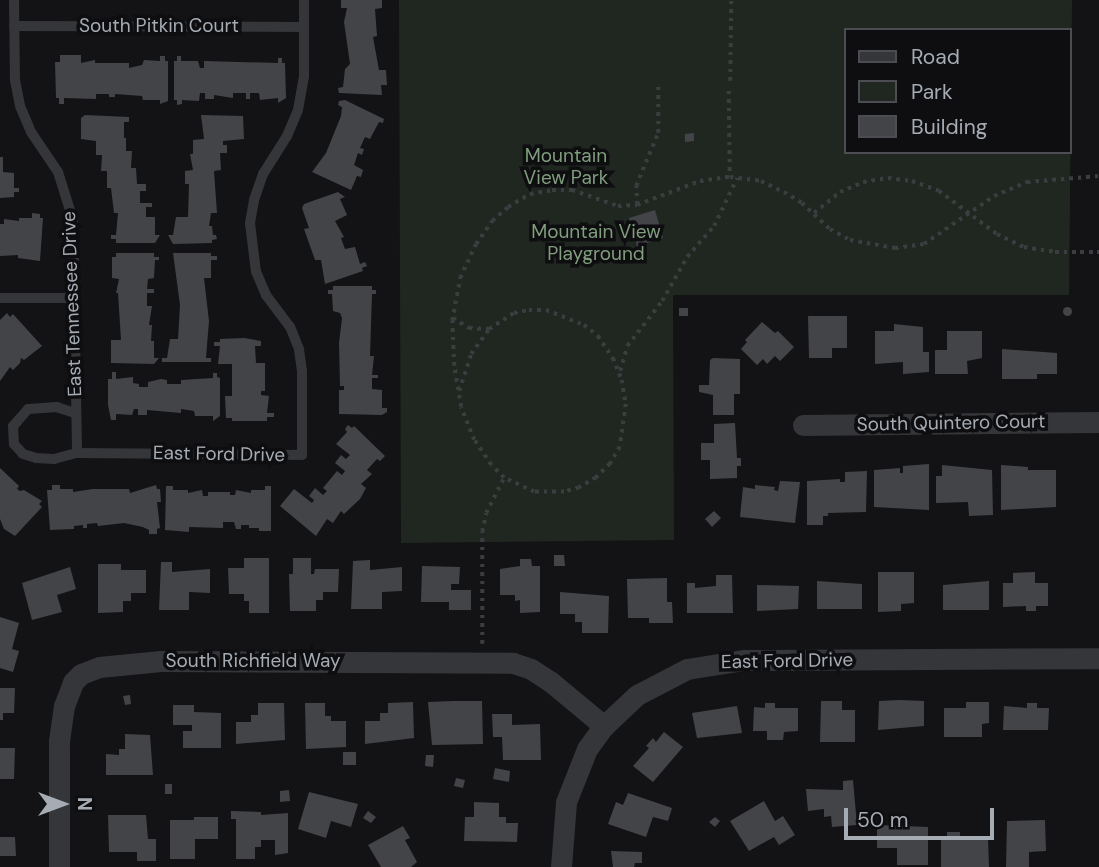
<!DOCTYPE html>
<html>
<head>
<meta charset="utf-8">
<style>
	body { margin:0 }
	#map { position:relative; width:1099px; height:867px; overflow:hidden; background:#131315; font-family:"DM Sans",sans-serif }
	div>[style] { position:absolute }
	.green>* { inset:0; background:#202720 }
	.building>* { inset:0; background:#424448 }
	.round { border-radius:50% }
	.path>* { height:3.5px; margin-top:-1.75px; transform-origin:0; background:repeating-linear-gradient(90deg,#3b3d40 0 3.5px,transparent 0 8.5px) }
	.lane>* { height:10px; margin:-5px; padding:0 5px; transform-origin:5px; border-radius:5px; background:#343639 }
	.street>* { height:21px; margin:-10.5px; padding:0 10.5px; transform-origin:10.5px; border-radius:10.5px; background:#343639 }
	span { translate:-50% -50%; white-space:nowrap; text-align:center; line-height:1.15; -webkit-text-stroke:7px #0e0e10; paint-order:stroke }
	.street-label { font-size:19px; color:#a6acb4 }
	.park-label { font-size:19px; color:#809e7e }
	.legend { position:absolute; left:844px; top:28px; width:228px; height:126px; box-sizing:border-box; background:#0e0e10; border:2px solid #4b4d52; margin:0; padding:9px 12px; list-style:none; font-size:21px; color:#a6acb4 }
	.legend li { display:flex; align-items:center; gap:14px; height:35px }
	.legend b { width:35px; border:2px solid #4b4d52 }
	.north { position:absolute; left:28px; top:769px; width:70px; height:70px; -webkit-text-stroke:5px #0e0e10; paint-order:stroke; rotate:90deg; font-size:19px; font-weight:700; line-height:28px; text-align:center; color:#a6acb4 }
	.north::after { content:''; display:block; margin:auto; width:24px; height:32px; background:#a6acb4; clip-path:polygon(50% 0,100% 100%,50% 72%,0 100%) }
	.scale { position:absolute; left:844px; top:808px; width:150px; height:32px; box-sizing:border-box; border:4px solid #a6acb4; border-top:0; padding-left:9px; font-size:21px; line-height:24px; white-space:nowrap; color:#a6acb4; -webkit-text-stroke:5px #0e0e10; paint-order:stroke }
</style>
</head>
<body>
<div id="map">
	<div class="green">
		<div style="clip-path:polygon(evenodd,399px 0,1072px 0,1069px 295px,673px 295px,674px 540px,401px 543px,399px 0,845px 30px,1069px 30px,1069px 152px,845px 152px,845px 30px)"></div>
	</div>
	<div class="building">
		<div style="clip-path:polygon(341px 0,382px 0,382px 8px,375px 9px,377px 36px,373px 37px,379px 70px,386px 70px,387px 85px,381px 85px,382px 95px,339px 93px,338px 88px,343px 87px,345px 69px,350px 64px,344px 22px,347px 8px,341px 8px)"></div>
		<div style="clip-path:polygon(60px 55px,81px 55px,81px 63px,95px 60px,95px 63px,129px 63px,129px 68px,142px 65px,144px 60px,160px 61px,160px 56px,165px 56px,165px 61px,168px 61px,168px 101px,160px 104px,160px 100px,143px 100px,142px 96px,115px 94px,115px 97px,109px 97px,109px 94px,96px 94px,96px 99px,64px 98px,64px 104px,59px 104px,59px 98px,56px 98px,55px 62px,60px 62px)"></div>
		<div style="clip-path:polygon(177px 56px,181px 56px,181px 61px,198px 61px,200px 68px,204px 68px,204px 61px,278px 63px,278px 58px,282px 58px,282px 63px,285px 63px,286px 98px,278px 103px,278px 98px,260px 100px,259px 93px,250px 93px,250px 99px,246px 99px,246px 93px,233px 93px,233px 98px,214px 95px,214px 99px,205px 99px,205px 93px,200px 93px,199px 101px,182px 100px,182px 104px,177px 105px,177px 100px,174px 100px,174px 61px,177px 61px)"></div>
		<div style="clip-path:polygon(345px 100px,384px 119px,383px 123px,379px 122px,370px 139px,365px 137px,360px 148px,364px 149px,362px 155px,358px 153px,354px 165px,363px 170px,361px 177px,357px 176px,351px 190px,312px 172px,326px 153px,341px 116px,342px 107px,338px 105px,339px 101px)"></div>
		<div style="clip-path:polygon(85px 115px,129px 117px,129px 122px,124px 122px,124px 138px,126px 138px,126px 151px,132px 151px,131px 168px,136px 168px,137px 184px,146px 184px,146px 191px,140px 191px,140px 203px,152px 203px,152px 207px,146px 207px,146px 217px,155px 217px,155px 235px,160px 235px,155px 243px,116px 243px,116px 239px,111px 239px,111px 235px,116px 235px,118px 213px,114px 213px,111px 188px,107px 188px,107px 171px,101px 171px,102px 155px,96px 155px,96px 141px,81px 139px,81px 118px)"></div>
		<div style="clip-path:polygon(201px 115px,243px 116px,244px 139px,223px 141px,223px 145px,227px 145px,227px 153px,220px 153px,221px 170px,214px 171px,217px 213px,211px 213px,209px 226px,212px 226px,213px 235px,216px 235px,217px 239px,212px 240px,212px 243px,173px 244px,168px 235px,173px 235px,176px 217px,188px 217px,189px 184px,185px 184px,185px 171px,193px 170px,190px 154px,193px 154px,193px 140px,204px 139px)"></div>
		<div style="clip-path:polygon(694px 133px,694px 141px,685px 142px,685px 134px)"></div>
		<div style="clip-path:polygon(0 157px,3px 157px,3px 172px,14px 173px,14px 188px,19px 188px,19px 192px,14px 192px,14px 197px,0 198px)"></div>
		<div style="clip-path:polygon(338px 192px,345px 197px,340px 199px,347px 215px,335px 221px,344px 237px,341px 238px,345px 249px,355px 247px,360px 264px,365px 262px,367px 266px,362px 268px,363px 271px,325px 284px,321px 260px,315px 260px,304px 229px,309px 228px,302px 208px,304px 204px)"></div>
		<div style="clip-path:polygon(655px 210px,663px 238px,637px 246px,629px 218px)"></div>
		<div style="clip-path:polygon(32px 213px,40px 214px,40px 218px,43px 218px,40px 261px,18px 258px,18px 255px,0 256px,0 224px,4px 224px,4px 219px,19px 221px,19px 218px,32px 218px)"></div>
		<div style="clip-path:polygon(116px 253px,154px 253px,154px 257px,159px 257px,159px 260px,155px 260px,154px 278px,148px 279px,147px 289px,154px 289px,154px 293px,147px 293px,147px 306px,152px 306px,149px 325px,152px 325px,151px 341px,154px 341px,154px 358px,159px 358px,154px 364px,111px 363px,111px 340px,121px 340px,118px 293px,116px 293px,119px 279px,112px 278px,112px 257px,116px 257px)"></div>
		<div style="clip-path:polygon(173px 253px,211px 253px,211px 256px,217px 256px,217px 260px,211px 260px,211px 278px,204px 278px,209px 321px,206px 358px,211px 358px,211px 362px,162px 362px,162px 358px,167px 358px,170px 339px,178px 339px,180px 305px)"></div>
		<div style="clip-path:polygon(333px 286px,372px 286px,372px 290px,376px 290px,376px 294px,372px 294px,370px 356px,374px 356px,372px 375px,378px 375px,378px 378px,372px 378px,372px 389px,382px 390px,382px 408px,387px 408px,387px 412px,382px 415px,339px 414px,339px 390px,344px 390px,344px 386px,340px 386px,339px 343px,342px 318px,340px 313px,333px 311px,332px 294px,328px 294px,328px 290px,333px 290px)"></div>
		<div class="round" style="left:1062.5px;top:306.5px;width:9px;height:9px"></div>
		<div style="clip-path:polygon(679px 308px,688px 308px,688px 316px,679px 316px)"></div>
		<div style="clip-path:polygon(7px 313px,10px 317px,13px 314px,42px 346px,24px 360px,21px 358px,20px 363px,13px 370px,10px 367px,0 381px,0 320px)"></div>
		<div style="clip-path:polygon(808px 316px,847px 316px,847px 348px,832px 348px,832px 358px,809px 358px)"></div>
		<div style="clip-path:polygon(762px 322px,775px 333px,778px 331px,794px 347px,780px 361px,775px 356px,767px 364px,763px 359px,757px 365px,741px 349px,747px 342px,745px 340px)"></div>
		<div style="clip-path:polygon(894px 324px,923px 327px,923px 352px,929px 352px,929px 372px,903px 374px,903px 362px,875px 364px,875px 331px,894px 331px)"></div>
		<div style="clip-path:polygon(947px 331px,982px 331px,982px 358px,967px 361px,968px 374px,935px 374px,935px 350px,947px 350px)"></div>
		<div style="clip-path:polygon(244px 338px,261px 341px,261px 346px,255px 346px,256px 363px,265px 363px,265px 391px,261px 391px,261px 395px,269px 396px,267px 413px,274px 413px,274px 417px,267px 417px,267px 421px,232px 421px,232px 418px,226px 418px,225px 396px,232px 396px,232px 364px,218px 364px,220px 346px,214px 346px,214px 342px,220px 342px,220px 339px)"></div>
		<div style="clip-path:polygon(1002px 349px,1057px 353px,1057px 374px,1037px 374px,1037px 379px,1002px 379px)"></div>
		<div style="clip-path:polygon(713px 358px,740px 359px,740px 394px,734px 394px,734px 415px,713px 415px,713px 395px,699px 392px,699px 385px,709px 385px,710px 360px)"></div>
		<div style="clip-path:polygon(112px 372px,116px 372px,116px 379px,133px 377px,133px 383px,139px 384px,139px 387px,148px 387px,148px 382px,161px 379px,167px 380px,167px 384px,181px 384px,181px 380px,213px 378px,213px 373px,217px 373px,217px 377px,220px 378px,220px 416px,213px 421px,213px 416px,195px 416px,194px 411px,181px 409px,181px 413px,147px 410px,147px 415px,138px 415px,138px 409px,134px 409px,132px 415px,116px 414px,116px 420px,111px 420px,108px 405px,108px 379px,112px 379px)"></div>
		<div style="clip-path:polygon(735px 423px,737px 458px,741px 458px,741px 466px,737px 466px,737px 478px,710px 479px,710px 460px,701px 460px,701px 443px,714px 443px,714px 424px)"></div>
		<div style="clip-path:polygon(348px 425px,352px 428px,354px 426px,385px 456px,380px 461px,377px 459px,367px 470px,372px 474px,361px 484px,366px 488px,360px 499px,344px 514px,341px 511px,333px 523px,327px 519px,316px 536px,280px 506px,294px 489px,312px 503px,314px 500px,309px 496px,315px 488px,323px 495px,327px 491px,323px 488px,337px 471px,342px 475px,345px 471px,335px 463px,341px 455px,346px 459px,350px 455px,336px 444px,347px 432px,345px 429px)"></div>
		<div style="clip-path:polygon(929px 464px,929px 510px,874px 507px,874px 470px,900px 468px,900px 473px,903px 473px,903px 466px)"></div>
		<div style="clip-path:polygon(942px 465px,992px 470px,993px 515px,969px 516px,968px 502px,936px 503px,936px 476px,942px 476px)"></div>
		<div style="clip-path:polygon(1001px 465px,1028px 467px,1028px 470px,1056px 470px,1056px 507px,1001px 510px)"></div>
		<div style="clip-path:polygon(0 468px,19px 486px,17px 489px,20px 491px,24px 490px,42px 501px,39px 504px,42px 507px,15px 536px,4px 529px,0 519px)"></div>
		<div style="clip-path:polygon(867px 471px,866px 512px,828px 513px,828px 516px,823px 516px,823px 525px,807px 525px,807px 481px,840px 479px,840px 482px,845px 482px,845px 472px)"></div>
		<div style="clip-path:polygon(780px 481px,800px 482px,795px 523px,740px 517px,743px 487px,755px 489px,755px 485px,775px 487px,774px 490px,778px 491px)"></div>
		<div style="clip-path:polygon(52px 485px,60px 485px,60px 489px,73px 489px,73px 492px,93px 489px,129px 489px,130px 493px,156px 485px,157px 489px,160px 489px,161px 502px,157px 502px,160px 528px,157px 529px,157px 534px,149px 534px,149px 530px,143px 527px,124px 523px,98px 526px,97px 523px,87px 524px,87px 528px,83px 528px,83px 525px,74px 526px,74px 529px,50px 530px,47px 490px,52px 490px)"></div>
		<div style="clip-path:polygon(166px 486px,173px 486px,173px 490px,188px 490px,188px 493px,202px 490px,203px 496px,208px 496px,208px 492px,230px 492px,230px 495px,235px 495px,236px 490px,251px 493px,251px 490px,265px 490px,265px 486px,271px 486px,271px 531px,259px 531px,259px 528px,249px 528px,249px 525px,241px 525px,241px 529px,236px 529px,234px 522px,223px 522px,223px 528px,189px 527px,189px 532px,165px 530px)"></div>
		<div style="clip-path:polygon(714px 511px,721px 518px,712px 527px,705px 519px)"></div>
		<div style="clip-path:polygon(554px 555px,564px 555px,565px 566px,554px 566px)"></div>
		<div style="clip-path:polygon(244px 558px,269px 558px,269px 613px,249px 613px,249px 601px,244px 601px,244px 594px,229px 594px,228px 568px,244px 568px)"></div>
		<div style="clip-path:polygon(293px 558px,311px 558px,311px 574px,314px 574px,315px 569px,339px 569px,338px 592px,323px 592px,323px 600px,316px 600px,316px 611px,290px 611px,289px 574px,293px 574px)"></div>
		<div style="clip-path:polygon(520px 559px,531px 559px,532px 566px,540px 566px,540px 612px,520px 613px,520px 600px,515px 601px,515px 595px,500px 595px,500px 569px,520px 566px)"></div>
		<div style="clip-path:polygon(370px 560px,370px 570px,402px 567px,402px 591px,382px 592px,382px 609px,351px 609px,353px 561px)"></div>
		<div style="clip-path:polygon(161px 562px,172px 562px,172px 572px,210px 569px,210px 593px,189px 592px,189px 610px,159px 610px)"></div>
		<div style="clip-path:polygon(98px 564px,121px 564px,121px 570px,146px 570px,146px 593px,131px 593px,131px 601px,123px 601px,123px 612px,98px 613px)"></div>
		<div style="clip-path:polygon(422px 566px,460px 567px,459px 584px,451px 584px,451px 590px,471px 590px,471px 610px,449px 610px,449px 602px,421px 602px)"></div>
		<div style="clip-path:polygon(70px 567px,76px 589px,57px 595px,62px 612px,32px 620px,22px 583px)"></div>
		<div style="clip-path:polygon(878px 572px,914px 572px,914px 603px,901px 604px,901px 611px,878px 612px)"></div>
		<div style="clip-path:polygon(1035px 572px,1035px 583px,1048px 583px,1048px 606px,1036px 606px,1036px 611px,1026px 611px,1026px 606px,1003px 607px,1003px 583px,1013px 583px,1013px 573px)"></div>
		<div style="clip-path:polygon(716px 575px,732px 575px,733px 613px,687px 613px,687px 583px,695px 583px,695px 588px,716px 586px)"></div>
		<div style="clip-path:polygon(667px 578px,667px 602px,672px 602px,673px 623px,649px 623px,649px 618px,628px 618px,627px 579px)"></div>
		<div style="clip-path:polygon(817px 581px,862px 584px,862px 609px,817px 609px)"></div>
		<div style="clip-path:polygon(989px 581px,989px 610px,943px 610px,943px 585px)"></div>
		<div style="clip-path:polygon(757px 585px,799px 586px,798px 609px,757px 611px)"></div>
		<div style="clip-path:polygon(560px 592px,609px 596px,608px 633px,582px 633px,582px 622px,575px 622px,575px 614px,560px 614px)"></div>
		<div style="clip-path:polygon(0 617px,19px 623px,12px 649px,19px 651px,13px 672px,0 668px)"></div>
		<div style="clip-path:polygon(0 688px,15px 688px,14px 713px,3px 713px,3px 720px,0 720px)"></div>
		<div style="clip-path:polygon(130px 695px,131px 704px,125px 705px,123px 696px)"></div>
		<div style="clip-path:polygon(899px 700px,924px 701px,924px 726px,878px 730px,879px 701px)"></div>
		<div style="clip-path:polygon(453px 701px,482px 701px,483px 744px,432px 745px,428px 702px)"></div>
		<div style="clip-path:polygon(821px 701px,842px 701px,842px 710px,855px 710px,855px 742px,820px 742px)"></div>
		<div style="clip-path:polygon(413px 702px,414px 738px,365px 744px,365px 721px,380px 721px,380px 713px,388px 713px,388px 703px)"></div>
		<div style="clip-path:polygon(966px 702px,989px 702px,989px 723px,982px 724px,982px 737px,944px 737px,944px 708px,966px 708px)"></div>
		<div style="clip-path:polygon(258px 703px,284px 703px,285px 740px,236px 744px,236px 722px,251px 722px,251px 715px,258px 715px)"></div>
		<div style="clip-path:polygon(305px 703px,325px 703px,325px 716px,331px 716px,331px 721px,346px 721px,346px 747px,306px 749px)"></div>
		<div style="clip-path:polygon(765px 703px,775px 703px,775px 708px,798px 708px,798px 731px,784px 732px,783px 740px,767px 740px,767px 731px,753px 731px,754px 707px,765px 708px)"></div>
		<div style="clip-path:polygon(1027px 703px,1037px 703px,1037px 708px,1049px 708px,1048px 730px,1003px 730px,1004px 706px,1027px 708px)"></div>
		<div style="clip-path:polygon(173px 705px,194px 705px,194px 712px,221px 713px,221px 748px,183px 748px,183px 731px,192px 731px,192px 725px,173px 725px)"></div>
		<div style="clip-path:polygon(737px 706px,742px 733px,697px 738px,692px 713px)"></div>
		<div style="clip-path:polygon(492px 714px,512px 714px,512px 725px,540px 724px,541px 760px,503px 760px,502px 737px,493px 737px)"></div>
		<div style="clip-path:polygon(664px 732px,683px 747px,653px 782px,633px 766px,649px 748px,646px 746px,653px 738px,656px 742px)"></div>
		<div style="clip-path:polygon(125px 734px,150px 735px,153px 775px,106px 775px,106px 754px,119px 755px,119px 749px,125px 749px)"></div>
		<div style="clip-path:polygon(0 748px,15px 748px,14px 779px,0 779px)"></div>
		<div style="clip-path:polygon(343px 752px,356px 752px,356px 765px,343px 765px)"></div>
		<div style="clip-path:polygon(426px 755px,434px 755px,433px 767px,425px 766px)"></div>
		<div style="clip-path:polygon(495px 768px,510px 771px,509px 782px,493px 779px)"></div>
		<div style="clip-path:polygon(456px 778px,465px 780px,463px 788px,454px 786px)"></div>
		<div style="clip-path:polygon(853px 780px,857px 825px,832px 827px,831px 816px,824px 817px,824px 809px,808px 811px,806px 789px,843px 790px,843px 781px)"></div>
		<div style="clip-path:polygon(165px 784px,172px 784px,172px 794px,165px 794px)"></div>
		<div style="clip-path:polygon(289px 790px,290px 801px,280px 802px,280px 791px)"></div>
		<div style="clip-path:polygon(309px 792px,358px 804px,351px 827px,331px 821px,326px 838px,298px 829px)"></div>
		<div style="clip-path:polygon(628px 793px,672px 808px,668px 821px,653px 817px,646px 837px,608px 824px,616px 802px,623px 805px)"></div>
		<div style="clip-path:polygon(764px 801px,775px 821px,783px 816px,795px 835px,779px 845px,774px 837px,749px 851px,730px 821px)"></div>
		<div style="clip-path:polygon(474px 802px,499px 803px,499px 817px,506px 817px,506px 823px,518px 823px,517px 842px,464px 841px,465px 817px,474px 817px)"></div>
		<div style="clip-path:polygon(231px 811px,261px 812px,261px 815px,288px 813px,288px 853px,275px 855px,275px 840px,261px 840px,261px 847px,255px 847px,255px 859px,236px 859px,236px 819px,231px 819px)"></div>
		<div style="clip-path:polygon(368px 811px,376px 817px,371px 823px,363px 818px)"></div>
		<div style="clip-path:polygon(108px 815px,146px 815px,148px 839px,156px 839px,156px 861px,137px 861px,137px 852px,109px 852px)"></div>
		<div style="clip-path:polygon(194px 817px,218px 817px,218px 839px,195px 839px,195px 859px,170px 859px,170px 820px,194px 820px)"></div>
		<div style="clip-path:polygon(715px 817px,720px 821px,715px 827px,709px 822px)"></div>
		<div style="clip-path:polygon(1045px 820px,1046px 851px,1029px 852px,1029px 867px,1006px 867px,1007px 821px)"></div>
		<div style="clip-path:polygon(877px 825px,928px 827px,928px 865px,897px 865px,897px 848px,877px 848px)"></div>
		<div style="clip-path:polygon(403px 826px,410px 838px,405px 840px,417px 862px,411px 867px,381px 867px,368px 845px)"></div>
		<div style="clip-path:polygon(947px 832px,960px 832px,960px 838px,988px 838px,989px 867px,941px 867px,941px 838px,947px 838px)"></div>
		<div style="clip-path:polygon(0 837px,15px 837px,16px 856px,0 856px)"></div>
		<div style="clip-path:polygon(611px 851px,642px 852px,642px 863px,635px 863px,634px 867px,613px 867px)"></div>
	</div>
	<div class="path">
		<div style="left:730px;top:81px;width:81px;rotate:-89.3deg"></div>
		<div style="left:729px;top:91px;width:86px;rotate:89.3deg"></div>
		<div style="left:637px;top:205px;width:19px;rotate:-93deg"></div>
		<div style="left:636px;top:186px;width:57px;rotate:-67.5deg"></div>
		<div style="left:658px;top:133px;width:46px;rotate:-90deg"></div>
		<div style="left:814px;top:213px;width:33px;rotate:-39deg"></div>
		<div style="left:840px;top:192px;width:25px;rotate:-23deg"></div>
		<div style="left:863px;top:182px;width:25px;rotate:-9deg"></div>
		<div style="left:888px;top:178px;width:24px;rotate:7deg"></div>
		<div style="left:912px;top:181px;width:29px;rotate:20deg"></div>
		<div style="left:939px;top:191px;width:72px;rotate:36.6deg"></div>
		<div style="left:997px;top:234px;width:30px;rotate:26deg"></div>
		<div style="left:1024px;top:247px;width:31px;rotate:9deg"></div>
		<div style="left:1055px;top:252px;width:44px"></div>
		<div style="left:453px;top:318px;width:19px;rotate:32deg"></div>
		<div style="left:469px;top:328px;width:20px;rotate:3deg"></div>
		<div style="left:620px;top:371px;width:26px;rotate:-74deg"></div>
		<div style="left:627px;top:346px;width:57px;rotate:-52.1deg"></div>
		<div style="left:662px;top:301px;width:51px;rotate:-60.4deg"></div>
		<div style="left:687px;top:257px;width:41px;rotate:-48.9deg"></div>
		<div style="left:714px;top:226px;width:53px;rotate:-64.4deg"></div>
		<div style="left:459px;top:391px;width:39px;rotate:-72deg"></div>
		<div style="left:471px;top:354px;width:31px;rotate:-54deg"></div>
		<div style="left:489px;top:329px;width:30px;rotate:-33deg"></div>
		<div style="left:514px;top:313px;width:15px;rotate:-11deg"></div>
		<div style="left:529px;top:310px;width:17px"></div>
		<div style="left:546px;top:310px;width:41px;rotate:21.5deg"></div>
		<div style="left:584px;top:325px;width:18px;rotate:38deg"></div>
		<div style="left:598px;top:336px;width:27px;rotate:56deg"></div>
		<div style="left:613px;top:358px;width:24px;rotate:68deg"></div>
		<div style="left:622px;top:380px;width:24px;rotate:81deg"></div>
		<div style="left:626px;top:404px;width:43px;rotate:97.9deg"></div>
		<div style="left:620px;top:447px;width:20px;rotate:120deg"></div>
		<div style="left:610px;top:464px;width:20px;rotate:135deg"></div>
		<div style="left:596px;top:478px;width:20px;rotate:150deg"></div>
		<div style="left:579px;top:488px;width:16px;rotate:165deg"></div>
		<div style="left:564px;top:492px;width:30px;rotate:180deg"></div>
		<div style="left:534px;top:492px;width:33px;rotate:-155deg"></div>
		<div style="left:482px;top:644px;width:112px;rotate:-90deg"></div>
		<div style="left:482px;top:532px;width:19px;rotate:-78deg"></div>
		<div style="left:486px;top:513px;width:39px;rotate:-63deg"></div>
		<div style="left:504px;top:478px;width:18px;rotate:-135deg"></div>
		<div style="left:491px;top:465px;width:30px;rotate:-124deg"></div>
		<div style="left:474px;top:440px;width:35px;rotate:-112deg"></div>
		<div style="left:461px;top:407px;width:42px;rotate:-99.7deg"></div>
		<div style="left:454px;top:366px;width:45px;rotate:-92.5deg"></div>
		<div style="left:452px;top:321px;width:44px;rotate:-79.5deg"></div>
		<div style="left:460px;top:278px;width:38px;rotate:-65deg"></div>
		<div style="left:476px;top:244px;width:28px;rotate:-55deg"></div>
		<div style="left:492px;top:221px;width:21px;rotate:-41deg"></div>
		<div style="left:508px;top:207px;width:26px;rotate:-31deg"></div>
		<div style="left:530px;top:194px;width:22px;rotate:-10deg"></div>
		<div style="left:552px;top:190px;width:20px"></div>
		<div style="left:572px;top:190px;width:49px;rotate:19.2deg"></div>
		<div style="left:618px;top:206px;width:19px;rotate:-3deg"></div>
		<div style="left:637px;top:205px;width:67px;rotate:-20.9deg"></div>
		<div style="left:700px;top:181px;width:30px;rotate:-8deg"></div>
		<div style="left:730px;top:177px;width:31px;rotate:7deg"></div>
		<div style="left:761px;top:181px;width:25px;rotate:26deg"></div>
		<div style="left:784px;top:192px;width:21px;rotate:31deg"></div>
		<div style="left:802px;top:203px;width:38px;rotate:43deg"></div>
		<div style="left:830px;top:229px;width:23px;rotate:29deg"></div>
		<div style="left:850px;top:240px;width:46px;rotate:10.1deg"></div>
		<div style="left:895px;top:248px;width:29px;rotate:-8deg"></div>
		<div style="left:924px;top:244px;width:85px;rotate:-34.4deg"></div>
		<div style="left:994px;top:196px;width:36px;rotate:-23deg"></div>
		<div style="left:1027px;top:182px;width:72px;rotate:-4.8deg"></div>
	</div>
	<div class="lane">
		<div style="left:14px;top:0;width:80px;rotate:89.3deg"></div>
		<div style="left:15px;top:80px;width:26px;rotate:79deg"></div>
		<div style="left:20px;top:106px;width:28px;rotate:67deg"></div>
		<div style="left:31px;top:132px;width:48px;rotate:56deg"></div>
		<div style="left:58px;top:172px;width:50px;rotate:72.6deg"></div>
		<div style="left:73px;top:220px;width:233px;rotate:89deg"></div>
		<div style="left:14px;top:26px;width:290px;rotate:0.2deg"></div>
		<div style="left:0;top:298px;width:75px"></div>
		<div style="left:75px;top:413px;width:19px;rotate:-162deg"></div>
		<div style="left:57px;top:407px;width:29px;rotate:176deg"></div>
		<div style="left:28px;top:409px;width:23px;rotate:131deg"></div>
		<div style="left:13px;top:426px;width:18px;rotate:87deg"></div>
		<div style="left:14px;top:444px;width:13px;rotate:48deg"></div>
		<div style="left:23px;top:454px;width:14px;rotate:17deg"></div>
		<div style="left:36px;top:458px;width:18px;rotate:3deg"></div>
		<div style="left:54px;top:459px;width:24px;rotate:-15deg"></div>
		<div style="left:77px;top:453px;width:225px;rotate:0.5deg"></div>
		<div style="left:302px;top:455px;width:84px;rotate:-90deg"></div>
		<div style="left:302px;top:371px;width:22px;rotate:-98deg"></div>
		<div style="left:299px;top:349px;width:24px;rotate:-112deg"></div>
		<div style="left:290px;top:327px;width:40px;rotate:-127deg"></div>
		<div style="left:266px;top:295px;width:25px;rotate:-113deg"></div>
		<div style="left:256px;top:272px;width:49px;rotate:-97deg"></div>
		<div style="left:250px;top:223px;width:23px;rotate:-80deg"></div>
		<div style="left:254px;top:200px;width:28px;rotate:-71deg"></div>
		<div style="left:263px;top:174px;width:45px;rotate:-57.7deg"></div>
		<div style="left:287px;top:136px;width:28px;rotate:-67deg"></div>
		<div style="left:298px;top:110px;width:34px;rotate:-80deg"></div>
		<div style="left:304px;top:77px;width:77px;rotate:-90deg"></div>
	</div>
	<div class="street">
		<div style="left:803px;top:425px;width:296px;rotate:-0.6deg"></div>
		<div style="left:59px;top:867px;width:126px;rotate:-90deg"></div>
		<div style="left:59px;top:741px;width:35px;rotate:-82deg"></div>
		<div style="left:64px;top:706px;width:26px;rotate:-69deg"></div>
		<div style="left:73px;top:682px;width:11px;rotate:-45deg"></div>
		<div style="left:81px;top:674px;width:19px;rotate:-21deg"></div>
		<div style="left:99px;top:667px;width:62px;rotate:-5.5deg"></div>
		<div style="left:161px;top:661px;width:352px;rotate:0.3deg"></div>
		<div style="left:513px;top:663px;width:19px;rotate:18deg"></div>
		<div style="left:531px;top:669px;width:24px;rotate:33deg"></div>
		<div style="left:551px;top:682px;width:69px;rotate:39.7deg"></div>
		<div style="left:561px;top:867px;width:65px;rotate:-85.6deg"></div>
		<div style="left:566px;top:802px;width:57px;rotate:-68.4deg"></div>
		<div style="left:587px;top:749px;width:29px;rotate:-54deg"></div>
		<div style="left:604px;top:726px;width:45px;rotate:-43.2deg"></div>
		<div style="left:637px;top:695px;width:56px;rotate:-27.5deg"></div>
		<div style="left:687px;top:669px;width:58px;rotate:-9deg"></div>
		<div style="left:744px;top:660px;width:355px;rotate:-0.3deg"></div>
	</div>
	<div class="street-label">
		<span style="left:159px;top:26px">South Pitkin Court</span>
		<span style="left:72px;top:304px;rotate:-92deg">East Tennessee Drive</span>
		<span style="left:951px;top:423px;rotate:-1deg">South Quintero Court</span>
		<span style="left:219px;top:454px;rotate:1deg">East Ford Drive</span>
		<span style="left:253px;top:661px">South Richfield Way</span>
		<span style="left:787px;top:661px;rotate:-1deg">East Ford Drive</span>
	</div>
	<div class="park-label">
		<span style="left:566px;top:167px">Mountain<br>View Park</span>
		<span style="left:596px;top:243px">Mountain View<br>Playground</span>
	</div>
	<ul class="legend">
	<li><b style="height:9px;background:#343639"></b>Road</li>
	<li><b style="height:19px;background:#202720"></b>Park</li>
	<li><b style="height:19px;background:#424448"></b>Building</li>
	</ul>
	<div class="north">N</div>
	<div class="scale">50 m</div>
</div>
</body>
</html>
